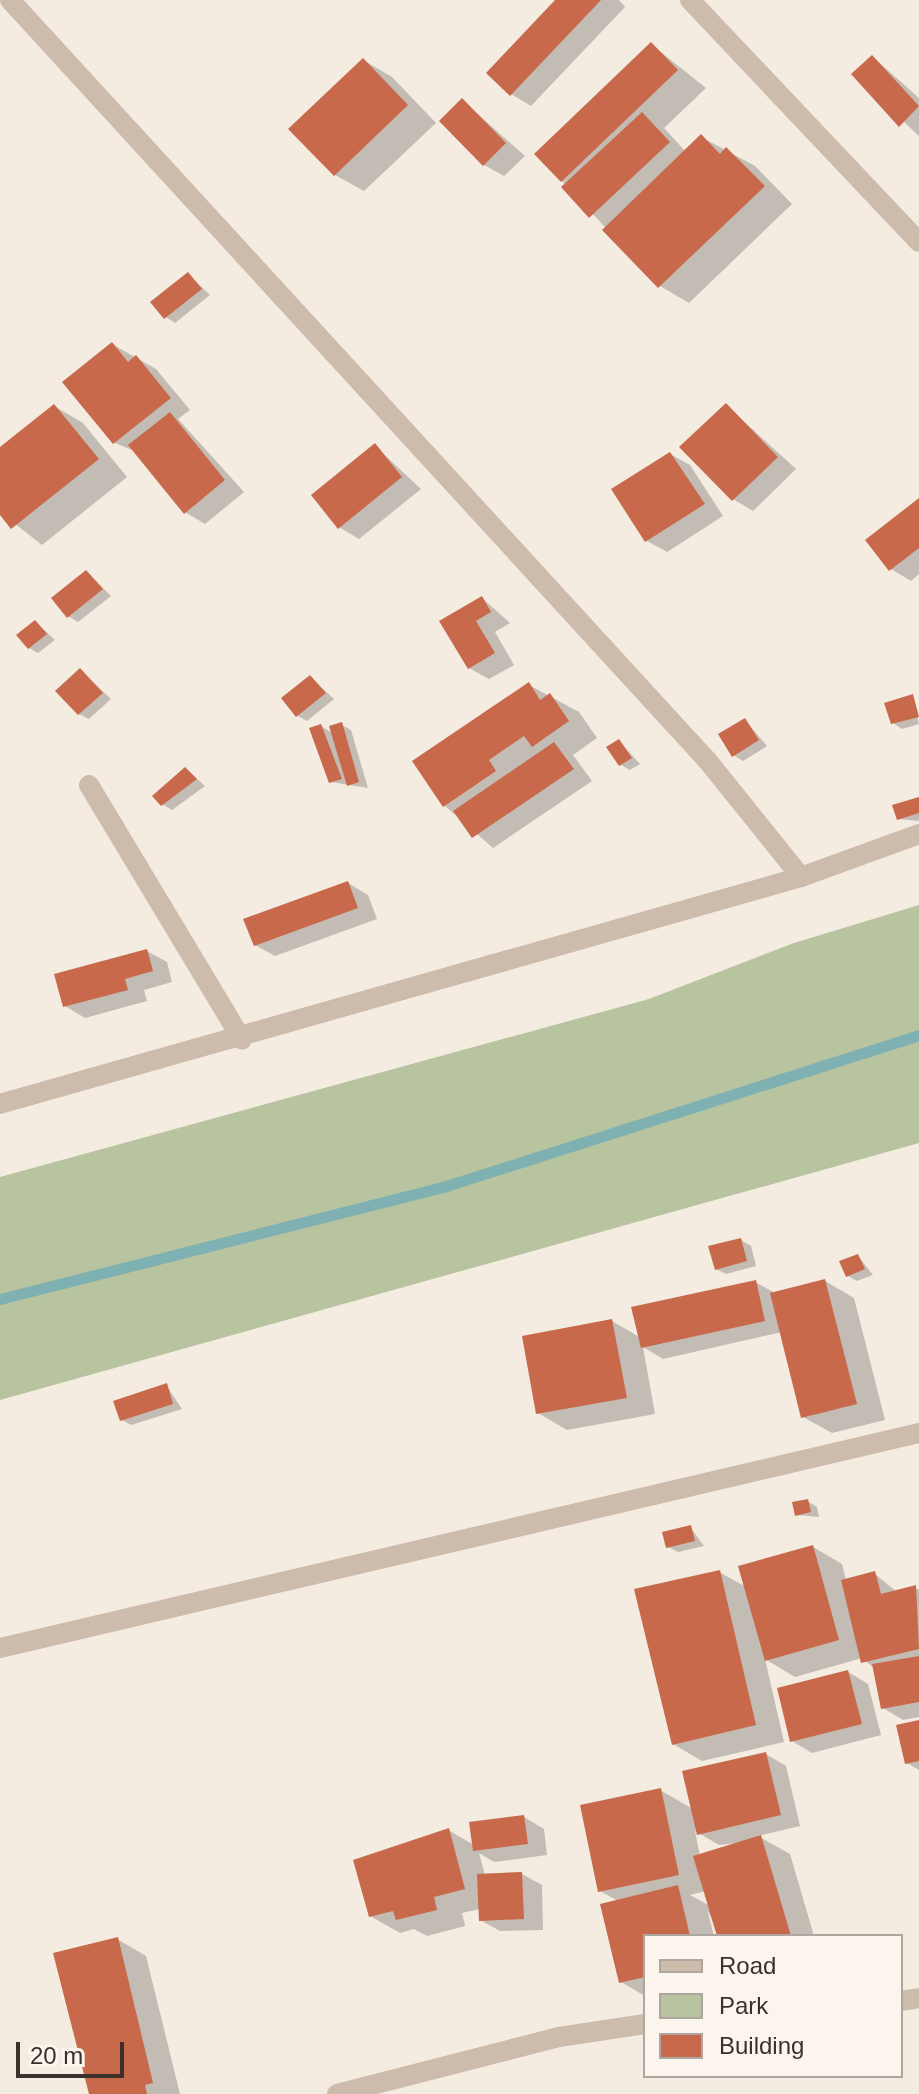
<!DOCTYPE html>
<html>
<head>
<meta charset="utf-8">
<style>
	body { margin:0 }
	#map { position:relative; width:919px; height:2094px; overflow:hidden; background:#f4ebe1; font-family:Arial,sans-serif }
	div>[style] { position:absolute }
	.green>* { inset:0; background:#b8c4a0 }
	.shadow>* { inset:0; background:#0003 }
	.stream>* { height:11px; margin:-5.5px; padding:0 5.5px; transform-origin:5.5px; border-radius:5.5px; background:#7fb0b2 }
	.building>* { inset:0; background:#c8694b }
	.minor>* { height:20px; margin:-10px; padding:0 10px; transform-origin:10px; border-radius:10px; background:#cdbbac }
	span { translate:-50% -50%; white-space:nowrap; text-align:center; line-height:1.15; -webkit-text-stroke:8px #fbf5ee; paint-order:stroke }
	.legend { position:absolute; left:643px; top:1934px; width:260px; height:144px; box-sizing:border-box; background:#fbf5ee; border:2px solid #aea6a0; margin:0; padding:10px 14px; list-style:none; font-size:24px; color:#3b302b }
	.legend li { display:flex; align-items:center; gap:16px; height:40px }
	.legend b { width:40px; border:2px solid #aea6a0 }
	.scale { position:absolute; left:16px; top:2042px; width:108px; height:36px; box-sizing:border-box; border:4px solid #3b302b; border-top:0; padding-left:10px; font-size:24px; line-height:28px; white-space:nowrap; color:#3b302b; -webkit-text-stroke:6px #fbf5ee; paint-order:stroke }
</style>
</head>
<body>
<div id="map">
	<div class="green">
		<div style="clip-path:polygon(919px 905px,919px 1143px,0 1400px,0 1177px,649px 999px,794px 943px)"></div>
	</div>
	<div class="shadow">
		<div style="clip-path:polygon(557px 0,619px 0,625px 7px,531px 106px,511px 94px)"></div>
		<div style="clip-path:polygon(652px 45px,706px 88px,664px 128px,686px 152px,701px 137px,755px 166px,792px 204px,689px 303px,660px 286px,562px 181px)"></div>
		<div style="clip-path:polygon(873px 57px,919px 98px,919px 136px,854px 75px)"></div>
		<div style="clip-path:polygon(363px 60px,392px 77px,436px 123px,364px 191px,335px 175px)"></div>
		<div style="clip-path:polygon(463px 101px,525px 156px,504px 176px,484px 165px)"></div>
		<div style="clip-path:polygon(188px 274px,210px 295px,175px 323px,166px 317px)"></div>
		<div style="clip-path:polygon(112px 344px,156px 369px,190px 410px,178px 419px,244px 492px,205px 524px,185px 512px,137px 452px,115px 443px,65px 382px)"></div>
		<div style="clip-path:polygon(726px 405px,796px 469px,753px 511px,733px 499px)"></div>
		<div style="clip-path:polygon(54px 406px,83px 423px,127px 477px,42px 545px,0 512px,0 449px)"></div>
		<div style="clip-path:polygon(375px 446px,421px 489px,359px 539px,339px 527px)"></div>
		<div style="clip-path:polygon(670px 454px,690px 465px,723px 516px,667px 552px,647px 541px)"></div>
		<div style="clip-path:polygon(919px 501px,919px 574px,911px 581px,891px 569px)"></div>
		<div style="clip-path:polygon(87px 572px,111px 596px,78px 622px,68px 616px)"></div>
		<div style="clip-path:polygon(482px 598px,510px 623px,495px 632px,514px 665px,489px 679px,469px 668px,442px 621px)"></div>
		<div style="clip-path:polygon(36px 622px,55px 640px,38px 653px,29px 648px)"></div>
		<div style="clip-path:polygon(80px 670px,111px 699px,89px 719px,79px 714px)"></div>
		<div style="clip-path:polygon(310px 677px,334px 699px,307px 721px,298px 716px)"></div>
		<div style="clip-path:polygon(529px 685px,579px 712px,597px 738px,573px 755px,592px 781px,493px 848px,445px 806px)"></div>
		<div style="clip-path:polygon(912px 696px,919px 724px,902px 729px,893px 723px)"></div>
		<div style="clip-path:polygon(745px 720px,767px 746px,743px 761px,733px 755px)"></div>
		<div style="clip-path:polygon(342px 725px,351px 730px,368px 788px,331px 782px,321px 726px,334px 734px)"></div>
		<div style="clip-path:polygon(619px 741px,640px 764px,630px 770px,621px 765px)"></div>
		<div style="clip-path:polygon(186px 769px,205px 786px,172px 810px,162px 804px)"></div>
		<div style="clip-path:polygon(919px 799px,919px 821px,899px 819px)"></div>
		<div style="clip-path:polygon(348px 883px,368px 895px,377px 919px,275px 956px,255px 945px)"></div>
		<div style="clip-path:polygon(147px 951px,167px 962px,172px 982px,144px 990px,147px 1001px,85px 1018px,65px 1006px)"></div>
		<div style="clip-path:polygon(741px 1240px,751px 1246px,756px 1266px,726px 1274px,716px 1269px)"></div>
		<div style="clip-path:polygon(858px 1256px,873px 1275px,857px 1281px,848px 1276px)"></div>
		<div style="clip-path:polygon(825px 1281px,854px 1298px,885px 1420px,832px 1433px,803px 1417px,782px 1332px,663px 1359px,643px 1347px,655px 1414px,567px 1430px,538px 1413px,612px 1321px,641px 1338px,755px 1282px,775px 1293px)"></div>
		<div style="clip-path:polygon(166px 1385px,182px 1409px,131px 1425px,122px 1420px)"></div>
		<div style="clip-path:polygon(807px 1501px,817px 1507px,819px 1517px,797px 1515px)"></div>
		<div style="clip-path:polygon(690px 1527px,704px 1546px,678px 1552px,668px 1547px)"></div>
		<div style="clip-path:polygon(813px 1547px,842px 1564px,846px 1580px,875px 1574px,897px 1592px,919px 1589px,919px 1717px,903px 1720px,883px 1708px,875px 1669px,862px 1658px,795px 1677px,765px 1659px,784px 1742px,702px 1761px,673px 1744px,719px 1572px,746px 1587px)"></div>
		<div style="clip-path:polygon(848px 1672px,868px 1684px,881px 1735px,812px 1753px,792px 1741px)"></div>
		<div style="clip-path:polygon(919px 1722px,919px 1770px,907px 1763px)"></div>
		<div style="clip-path:polygon(evenodd,766px 1754px,786px 1766px,800px 1826px,758px 1836px,790px 1854px,814px 1936px,719px 1936px,707px 1909px,714px 1936px,645px 1936px,645px 1996px,621px 1982px,618px 1901px,600px 1891px,660px 1790px,693px 1809px,766px 1754px,695px 1831px,719px 1845px,744px 1842px,700px 1856px,695px 1831px,766px 1754px,706px 1891px,710px 1906px,690px 1895px,706px 1891px)"></div>
		<div style="clip-path:polygon(524px 1817px,544px 1829px,547px 1855px,494px 1862px,479px 1853px,485px 1875px,522px 1874px,542px 1885px,543px 1930px,500px 1931px,480px 1920px,480px 1909px,462px 1913px,465px 1926px,427px 1936px,414px 1929px,400px 1933px,370px 1916px,448px 1830px,474px 1845px)"></div>
		<div style="clip-path:polygon(117px 1939px,146px 1956px,180px 2094px,91px 2094px)"></div>
	</div>
	<div class="stream">
		<div style="left:0;top:1299px;width:457px;rotate:-14.2deg"></div>
		<div style="left:443px;top:1187px;width:500px;rotate:-17.7deg"></div>
	</div>
	<div class="building">
		<div style="clip-path:polygon(555px 0,601px 0,510px 96px,486px 73px)"></div>
		<div style="clip-path:polygon(651px 42px,678px 70px,561px 182px,534px 154px)"></div>
		<div style="clip-path:polygon(872px 55px,919px 106px,899px 127px,851px 74px)"></div>
		<div style="clip-path:polygon(363px 58px,408px 105px,334px 176px,288px 129px)"></div>
		<div style="clip-path:polygon(462px 98px,506px 143px,483px 166px,439px 121px)"></div>
		<div style="clip-path:polygon(642px 112px,670px 142px,589px 218px,561px 187px)"></div>
		<div style="clip-path:polygon(701px 134px,720px 154px,726px 147px,765px 186px,658px 288px,602px 230px)"></div>
		<div style="clip-path:polygon(188px 272px,202px 289px,164px 319px,150px 302px)"></div>
		<div style="clip-path:polygon(112px 342px,128px 362px,136px 355px,171px 398px,113px 444px,62px 382px)"></div>
		<div style="clip-path:polygon(726px 403px,778px 457px,732px 501px,679px 447px)"></div>
		<div style="clip-path:polygon(54px 404px,99px 459px,11px 529px,0 515px,0 447px)"></div>
		<div style="clip-path:polygon(170px 412px,225px 480px,184px 514px,128px 445px)"></div>
		<div style="clip-path:polygon(375px 443px,402px 477px,338px 529px,311px 495px)"></div>
		<div style="clip-path:polygon(670px 452px,705px 504px,645px 542px,611px 489px)"></div>
		<div style="clip-path:polygon(919px 498px,919px 548px,889px 571px,865px 540px)"></div>
		<div style="clip-path:polygon(86px 570px,103px 589px,67px 618px,51px 598px)"></div>
		<div style="clip-path:polygon(482px 596px,491px 612px,476px 621px,495px 653px,468px 669px,439px 621px)"></div>
		<div style="clip-path:polygon(35px 620px,47px 634px,28px 649px,16px 635px)"></div>
		<div style="clip-path:polygon(80px 668px,103px 693px,78px 715px,55px 691px)"></div>
		<div style="clip-path:polygon(310px 675px,326px 693px,296px 717px,281px 698px)"></div>
		<div style="clip-path:polygon(529px 682px,540px 700px,550px 693px,569px 721px,532px 747px,524px 736px,489px 760px,496px 771px,443px 807px,412px 761px)"></div>
		<div style="clip-path:polygon(913px 694px,919px 717px,891px 724px,884px 703px)"></div>
		<div style="clip-path:polygon(745px 718px,759px 740px,732px 757px,718px 734px)"></div>
		<div style="clip-path:polygon(342px 722px,359px 782px,347px 786px,329px 726px)"></div>
		<div style="clip-path:polygon(321px 724px,342px 779px,329px 783px,309px 728px)"></div>
		<div style="clip-path:polygon(619px 739px,632px 758px,619px 766px,606px 747px)"></div>
		<div style="clip-path:polygon(554px 742px,574px 769px,472px 838px,453px 811px)"></div>
		<div style="clip-path:polygon(185px 767px,197px 779px,161px 806px,152px 796px)"></div>
		<div style="clip-path:polygon(919px 797px,919px 813px,897px 820px,892px 805px)"></div>
		<div style="clip-path:polygon(348px 881px,358px 908px,254px 946px,243px 919px)"></div>
		<div style="clip-path:polygon(147px 949px,153px 971px,125px 979px,128px 990px,63px 1007px,54px 974px)"></div>
		<div style="clip-path:polygon(741px 1238px,747px 1261px,715px 1270px,708px 1246px)"></div>
		<div style="clip-path:polygon(858px 1254px,865px 1269px,846px 1277px,839px 1261px)"></div>
		<div style="clip-path:polygon(825px 1279px,857px 1404px,801px 1418px,770px 1293px)"></div>
		<div style="clip-path:polygon(756px 1280px,765px 1321px,641px 1348px,631px 1307px)"></div>
		<div style="clip-path:polygon(612px 1319px,627px 1398px,536px 1414px,522px 1336px)"></div>
		<div style="clip-path:polygon(167px 1383px,173px 1404px,120px 1421px,113px 1401px)"></div>
		<div style="clip-path:polygon(808px 1499px,811px 1512px,795px 1516px,792px 1502px)"></div>
		<div style="clip-path:polygon(691px 1525px,695px 1541px,666px 1548px,662px 1532px)"></div>
		<div style="clip-path:polygon(813px 1545px,839px 1640px,765px 1661px,738px 1566px)"></div>
		<div style="clip-path:polygon(720px 1570px,756px 1725px,672px 1745px,634px 1589px)"></div>
		<div style="clip-path:polygon(875px 1571px,881px 1594px,916px 1585px,919px 1649px,861px 1663px,841px 1580px)"></div>
		<div style="clip-path:polygon(919px 1656px,919px 1702px,881px 1709px,872px 1664px)"></div>
		<div style="clip-path:polygon(848px 1670px,862px 1724px,790px 1742px,777px 1688px)"></div>
		<div style="clip-path:polygon(919px 1720px,919px 1761px,905px 1764px,896px 1725px)"></div>
		<div style="clip-path:polygon(766px 1752px,781px 1815px,697px 1835px,682px 1771px)"></div>
		<div style="clip-path:polygon(661px 1788px,679px 1875px,598px 1892px,580px 1805px)"></div>
		<div style="clip-path:polygon(524px 1815px,528px 1844px,473px 1851px,469px 1822px)"></div>
		<div style="clip-path:polygon(449px 1828px,465px 1889px,434px 1897px,437px 1910px,396px 1920px,393px 1911px,369px 1917px,353px 1860px)"></div>
		<div style="clip-path:polygon(761px 1835px,791px 1936px,717px 1936px,693px 1856px)"></div>
		<div style="clip-path:polygon(522px 1872px,524px 1919px,479px 1921px,477px 1874px)"></div>
		<div style="clip-path:polygon(678px 1885px,690px 1936px,645px 1936px,645px 1977px,619px 1983px,600px 1904px)"></div>
		<div style="clip-path:polygon(118px 1937px,153px 2083px,145px 2085px,147px 2094px,89px 2094px,53px 1953px)"></div>
	</div>
	<div class="minor">
		<div style="left:10px;top:0;width:1031px;rotate:47.48deg"></div>
		<div style="left:707px;top:760px;width:150px;rotate:51.2deg"></div>
		<div style="left:690px;top:0;width:333px;rotate:46.6deg"></div>
		<div style="left:89px;top:785px;width:297px;rotate:59deg"></div>
		<div style="left:0;top:1104px;width:833px;rotate:-15.82deg"></div>
		<div style="left:801px;top:877px;width:126px;rotate:-20deg"></div>
		<div style="left:0;top:1648px;width:944px;rotate:-13.17deg"></div>
		<div style="left:901px;top:2001px;width:18px;rotate:-9deg"></div>
		<div style="left:337px;top:2094px;width:229px;rotate:-14.4deg"></div>
		<div style="left:559px;top:2037px;width:87px;rotate:-8.6deg"></div>
	</div>
	<ul class="legend">
	<li><b style="height:10px;background:#cdbbac"></b>Road</li>
	<li><b style="height:22px;background:#b8c4a0"></b>Park</li>
	<li><b style="height:22px;background:#c8694b"></b>Building</li>
	</ul>
	<div class="scale">20 m</div>
</div>
</body>
</html>
